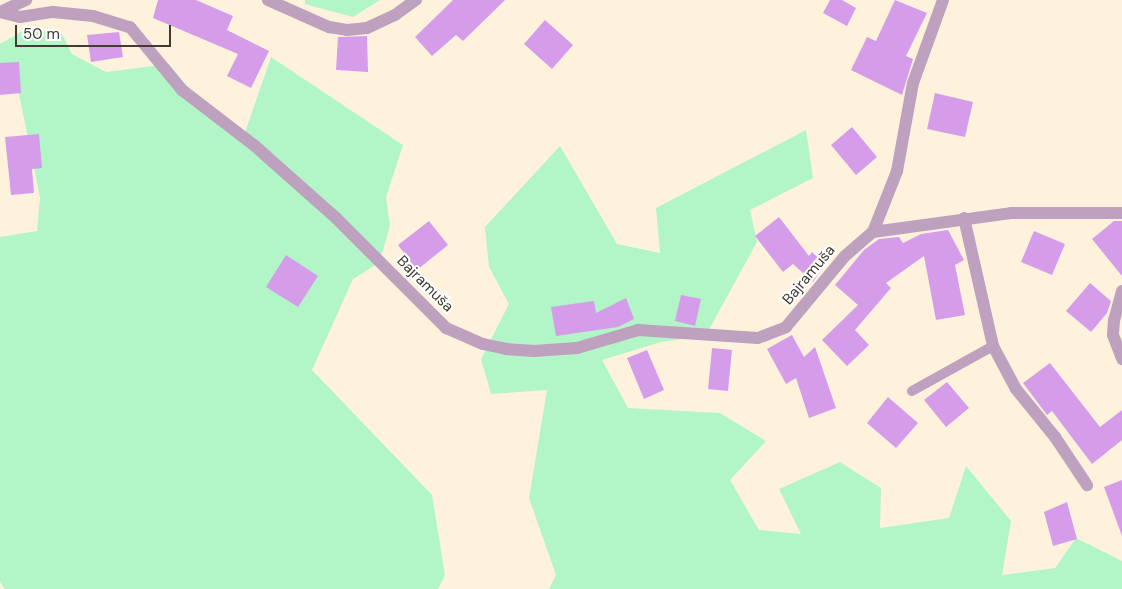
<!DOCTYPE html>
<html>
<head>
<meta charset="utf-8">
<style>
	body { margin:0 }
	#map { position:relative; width:1122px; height:589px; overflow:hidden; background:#fef2dd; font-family:"DM Sans",sans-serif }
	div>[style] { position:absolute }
	.green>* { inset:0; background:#b2f5c7 }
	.building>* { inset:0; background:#d59ce9 }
	.lane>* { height:10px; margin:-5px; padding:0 5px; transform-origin:5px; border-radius:5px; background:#bea0bf }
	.street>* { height:12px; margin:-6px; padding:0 6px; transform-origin:6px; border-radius:6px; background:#bea0bf }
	span { translate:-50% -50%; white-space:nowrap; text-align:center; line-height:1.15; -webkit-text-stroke:4px #fff; paint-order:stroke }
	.street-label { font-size:15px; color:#403b33 }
	.scale { position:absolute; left:15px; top:25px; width:156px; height:22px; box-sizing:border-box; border:2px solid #403b33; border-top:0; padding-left:6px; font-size:15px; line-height:18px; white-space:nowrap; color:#403b33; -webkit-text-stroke:4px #fff; paint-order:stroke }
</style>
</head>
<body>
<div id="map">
	<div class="green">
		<div style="clip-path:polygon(305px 0,380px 0,353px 17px,305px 4px)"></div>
		<div style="clip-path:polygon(28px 28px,62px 34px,72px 54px,106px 72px,169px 64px,197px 98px,242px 141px,271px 57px,403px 145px,386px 197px,390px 226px,379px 263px,353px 279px,312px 370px,432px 495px,445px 575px,438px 589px,5px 589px,0 582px,0 237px,37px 231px,40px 198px,19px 94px,0 76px,0 44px)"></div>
		<div style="clip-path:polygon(806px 130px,813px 178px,750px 210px,757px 242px,706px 335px,661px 342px,602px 360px,628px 408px,720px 413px,766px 441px,730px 480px,759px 530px,801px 534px,779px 489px,840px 462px,881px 488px,880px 528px,949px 518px,966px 466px,1011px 521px,1002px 575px,1055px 568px,1076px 538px,1122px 561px,1122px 589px,549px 589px,556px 575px,529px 498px,547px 390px,491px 394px,481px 359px,509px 304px,489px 267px,485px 227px,560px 146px,617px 244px,660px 253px,656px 208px)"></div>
	</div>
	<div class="building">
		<div style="clip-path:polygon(158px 0,196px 0,233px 16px,227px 30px,269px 51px,251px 88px,227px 76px,238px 54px,153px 18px)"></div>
		<div style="clip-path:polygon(453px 0,505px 0,463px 41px,456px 35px,432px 56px,415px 37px)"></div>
		<div style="clip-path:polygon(830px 0,842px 0,856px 8px,847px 26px,823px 13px)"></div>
		<div style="clip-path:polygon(895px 0,927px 13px,906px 56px,913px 59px,902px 95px,851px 70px,867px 37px,876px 41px)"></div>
		<div style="clip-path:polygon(545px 20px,573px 45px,552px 69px,524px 44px)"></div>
		<div style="clip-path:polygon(119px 32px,123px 57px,91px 62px,87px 35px)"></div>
		<div style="clip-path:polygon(367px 36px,368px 72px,336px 70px,338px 37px)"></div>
		<div style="clip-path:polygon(19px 62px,21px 93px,0 95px,0 63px)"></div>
		<div style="clip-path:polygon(935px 93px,973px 102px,965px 137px,927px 129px)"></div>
		<div style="clip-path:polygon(852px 127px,877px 157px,856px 175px,831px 145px)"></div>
		<div style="clip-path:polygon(39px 134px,42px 168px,32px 169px,34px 193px,11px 195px,5px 137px)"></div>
		<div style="clip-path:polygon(779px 217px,809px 256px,812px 252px,825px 264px,813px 282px,793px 264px,783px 272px,755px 236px)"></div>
		<div style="clip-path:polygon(429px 221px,448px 245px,417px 270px,398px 245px)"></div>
		<div style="clip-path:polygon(1114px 221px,1122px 221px,1122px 276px,1092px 239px)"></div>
		<div style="clip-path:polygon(948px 230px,964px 260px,955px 265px,965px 315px,936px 320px,924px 256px,886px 283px,891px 288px,855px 330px,869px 345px,847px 366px,822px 340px,858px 305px,835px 285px,864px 250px,879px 239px,899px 237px,903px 243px,921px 234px)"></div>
		<div style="clip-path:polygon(1034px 231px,1065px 244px,1052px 275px,1021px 262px)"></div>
		<div style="clip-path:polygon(286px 255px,318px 276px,298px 307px,266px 287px)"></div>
		<div style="clip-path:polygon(1090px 283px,1111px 301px,1107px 313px,1091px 332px,1066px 311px)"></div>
		<div style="clip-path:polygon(681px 295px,701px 299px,695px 326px,675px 321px)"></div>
		<div style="clip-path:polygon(626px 298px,634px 319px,618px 327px,556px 336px,551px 307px,594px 301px,596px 313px)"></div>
		<div style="clip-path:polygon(792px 335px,804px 357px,815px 347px,836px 408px,809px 418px,796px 378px,786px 384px,767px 349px)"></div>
		<div style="clip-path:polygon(712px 348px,732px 350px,728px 391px,708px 389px)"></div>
		<div style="clip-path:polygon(647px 350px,664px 390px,644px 399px,627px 358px)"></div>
		<div style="clip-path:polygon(1050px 363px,1100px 427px,1122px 410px,1122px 440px,1092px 464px,1052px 411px,1047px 415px,1023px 383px)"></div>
		<div style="clip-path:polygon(947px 382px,969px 408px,946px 427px,924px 400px)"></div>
		<div style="clip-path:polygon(888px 397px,918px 423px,896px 448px,867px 423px)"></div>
		<div style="clip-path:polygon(1122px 480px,1122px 536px,1104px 487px)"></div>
		<div style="clip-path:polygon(1067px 502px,1077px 539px,1053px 546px,1044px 512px)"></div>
	</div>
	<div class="lane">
		<div style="left:912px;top:391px;width:93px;rotate:-29.1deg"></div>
	</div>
	<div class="street">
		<div style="left:268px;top:0;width:67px;rotate:23.9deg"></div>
		<div style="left:329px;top:27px;width:18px;rotate:9deg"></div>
		<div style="left:347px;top:30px;width:20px;rotate:-6deg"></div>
		<div style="left:367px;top:28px;width:31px;rotate:-25deg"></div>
		<div style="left:395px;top:15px;width:26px;rotate:-36deg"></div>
		<div style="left:0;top:12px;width:21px;rotate:14deg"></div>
		<div style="left:20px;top:17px;width:33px;rotate:-9deg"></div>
		<div style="left:53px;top:12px;width:40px;rotate:5.7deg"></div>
		<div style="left:93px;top:16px;width:39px;rotate:17deg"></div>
		<div style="left:130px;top:27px;width:82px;rotate:50.5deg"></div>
		<div style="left:182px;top:90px;width:92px;rotate:37.5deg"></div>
		<div style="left:255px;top:146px;width:108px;rotate:41.6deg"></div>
		<div style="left:336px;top:218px;width:156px;rotate:45deg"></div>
		<div style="left:446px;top:328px;width:40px;rotate:23.4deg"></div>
		<div style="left:483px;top:344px;width:24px;rotate:12deg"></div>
		<div style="left:506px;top:349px;width:28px;rotate:4deg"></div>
		<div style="left:534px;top:351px;width:43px;rotate:-4deg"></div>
		<div style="left:577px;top:348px;width:64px;rotate:-16.4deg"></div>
		<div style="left:638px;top:330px;width:120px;rotate:3.8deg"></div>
		<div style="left:758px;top:338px;width:30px;rotate:-21deg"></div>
		<div style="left:786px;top:327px;width:92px;rotate:-50.3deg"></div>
		<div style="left:845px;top:256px;width:37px;rotate:-41deg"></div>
		<div style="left:873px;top:232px;width:139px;rotate:-7.8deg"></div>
		<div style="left:1011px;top:213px;width:111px"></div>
		<div style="left:0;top:12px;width:29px;rotate:-25deg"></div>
		<div style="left:964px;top:218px;width:131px;rotate:77.2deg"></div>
		<div style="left:993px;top:346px;width:49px;rotate:61.9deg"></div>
		<div style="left:1016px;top:389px;width:62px;rotate:50.9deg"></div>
		<div style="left:1055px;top:437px;width:58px;rotate:56.3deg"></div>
		<div style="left:873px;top:232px;width:66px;rotate:-68.5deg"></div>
		<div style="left:897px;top:171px;width:89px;rotate:-79.7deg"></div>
		<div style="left:913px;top:83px;width:88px;rotate:-70.1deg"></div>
		<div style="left:1122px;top:291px;width:30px;rotate:105deg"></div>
		<div style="left:1114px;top:320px;width:15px;rotate:94deg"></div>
		<div style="left:1113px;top:335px;width:26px;rotate:69deg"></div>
	</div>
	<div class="street-label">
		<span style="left:809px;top:275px;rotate:-50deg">Bajramuša</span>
		<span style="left:425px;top:284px;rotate:45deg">Bajramuša</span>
	</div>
	<div class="scale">50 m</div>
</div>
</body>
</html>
